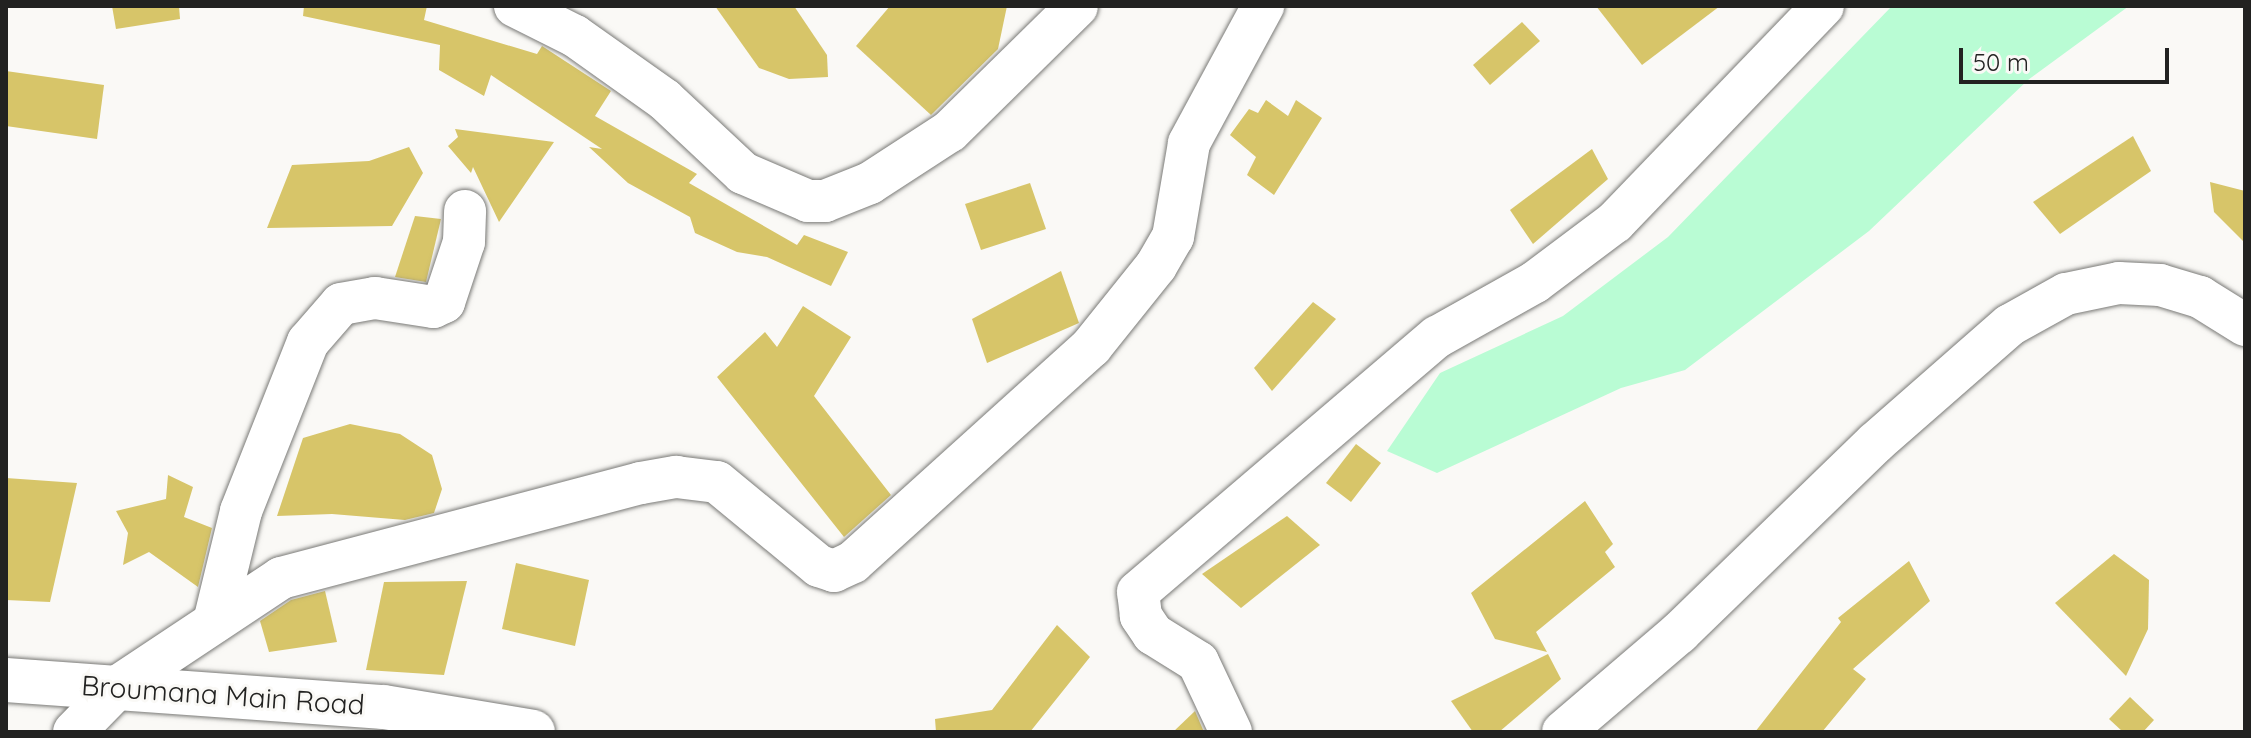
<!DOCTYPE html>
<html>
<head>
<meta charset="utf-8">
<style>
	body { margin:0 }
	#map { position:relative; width:2251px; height:738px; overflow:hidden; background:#faf9f6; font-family:Quicksand,sans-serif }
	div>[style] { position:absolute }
	.green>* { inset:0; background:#b9fcd4 }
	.building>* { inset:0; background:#d7c569 }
	.roads { filter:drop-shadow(0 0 2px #7a7a77) drop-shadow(0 0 2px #7a7a77) }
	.minor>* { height:42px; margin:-21px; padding:0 21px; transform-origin:21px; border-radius:21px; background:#fff }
	.major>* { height:44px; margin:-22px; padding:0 22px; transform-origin:22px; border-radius:22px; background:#fff }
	span { translate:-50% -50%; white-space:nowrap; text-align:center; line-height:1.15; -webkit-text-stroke:6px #faf9f6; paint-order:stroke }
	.street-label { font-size:28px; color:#222221 }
	.frame { position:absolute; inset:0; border:8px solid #222221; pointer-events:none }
	.scale { position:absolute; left:1959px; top:48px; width:210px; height:36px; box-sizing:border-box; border:4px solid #222221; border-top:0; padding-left:10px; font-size:24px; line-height:28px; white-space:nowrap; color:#222221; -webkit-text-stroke:6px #faf9f6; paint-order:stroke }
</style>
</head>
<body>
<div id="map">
	<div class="green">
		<div style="clip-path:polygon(1892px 6px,2129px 6px,2028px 80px,1869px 231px,1685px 370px,1621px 388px,1437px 473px,1387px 451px,1440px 373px,1563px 316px,1668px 237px)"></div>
	</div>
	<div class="building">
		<div style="clip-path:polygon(112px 6px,179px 6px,180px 19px,116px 29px)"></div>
		<div style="clip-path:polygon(304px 6px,427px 6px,424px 20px,537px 54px,542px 46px,611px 91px,595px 116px,697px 174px,689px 183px,797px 245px,804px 235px,848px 252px,831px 286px,767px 257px,737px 252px,695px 233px,690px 217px,628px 183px,589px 147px,602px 149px,491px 75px,484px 96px,439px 70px,440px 45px,303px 16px)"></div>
		<div style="clip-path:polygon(715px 6px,794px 6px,827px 55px,828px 77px,789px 79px,759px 68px)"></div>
		<div style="clip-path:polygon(890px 6px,1007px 6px,998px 49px,931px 115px,856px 46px)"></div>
		<div style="clip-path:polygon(1596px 6px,1720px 6px,1642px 65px)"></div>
		<div style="clip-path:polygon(1522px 22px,1540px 41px,1490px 85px,1473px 65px)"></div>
		<div style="clip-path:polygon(6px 71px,104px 85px,97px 139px,6px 126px)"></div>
		<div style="clip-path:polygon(1266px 100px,1288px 116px,1296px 100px,1322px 118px,1274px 195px,1247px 175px,1256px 157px,1230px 135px,1249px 109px,1258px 113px)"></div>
		<div style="clip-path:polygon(455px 129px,554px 142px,499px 222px,473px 167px,471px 173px,448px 146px,458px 137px)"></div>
		<div style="clip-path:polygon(2133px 136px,2151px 171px,2060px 234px,2033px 202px)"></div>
		<div style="clip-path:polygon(409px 147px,423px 173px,392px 226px,267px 228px,292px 165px,369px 161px)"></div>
		<div style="clip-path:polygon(1592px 149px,1608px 179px,1533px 244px,1510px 210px)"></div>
		<div style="clip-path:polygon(2210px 182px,2245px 191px,2245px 243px,2214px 212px)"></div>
		<div style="clip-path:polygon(1030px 183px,1046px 229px,981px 250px,965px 204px)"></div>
		<div style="clip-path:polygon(415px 216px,441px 219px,426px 282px,395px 277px)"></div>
		<div style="clip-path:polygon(1061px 271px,1079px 323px,987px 363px,972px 319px)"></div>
		<div style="clip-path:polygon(1313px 302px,1336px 319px,1272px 391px,1254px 368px)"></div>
		<div style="clip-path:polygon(803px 306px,851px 337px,814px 396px,891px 495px,844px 537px,717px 377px,765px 332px,777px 347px)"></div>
		<div style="clip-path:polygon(350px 424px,400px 434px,432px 455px,442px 489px,434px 513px,405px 520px,332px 514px,277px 516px,303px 438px)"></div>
		<div style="clip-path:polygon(1356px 444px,1381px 463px,1351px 502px,1326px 483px)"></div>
		<div style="clip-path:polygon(168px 475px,193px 487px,184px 517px,212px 528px,198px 587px,149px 552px,123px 565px,128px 533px,116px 511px,166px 499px)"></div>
		<div style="clip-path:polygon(6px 478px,77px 483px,50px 602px,6px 600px)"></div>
		<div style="clip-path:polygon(1585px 501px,1613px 544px,1605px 552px,1615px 567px,1536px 632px,1547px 652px,1495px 639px,1471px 593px)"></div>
		<div style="clip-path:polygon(1287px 516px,1320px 545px,1241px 608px,1202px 574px)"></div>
		<div style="clip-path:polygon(2114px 554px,2149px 580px,2148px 629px,2126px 676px,2055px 603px)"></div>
		<div style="clip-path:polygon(1909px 561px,1930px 601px,1853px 669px,1866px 679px,1822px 732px,1755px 732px,1841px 622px,1838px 618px)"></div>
		<div style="clip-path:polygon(516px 563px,589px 580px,575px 646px,502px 629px)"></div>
		<div style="clip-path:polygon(467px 581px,444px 675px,366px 670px,384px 582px)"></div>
		<div style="clip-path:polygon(325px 591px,337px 642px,269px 652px,260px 621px,291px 600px)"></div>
		<div style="clip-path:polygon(1057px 625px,1090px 657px,1030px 732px,936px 732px,935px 719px,992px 710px)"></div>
		<div style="clip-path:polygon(1548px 654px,1561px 679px,1499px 732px,1473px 732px,1451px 701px)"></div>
		<div style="clip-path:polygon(2130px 697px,2154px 720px,2143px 732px,2123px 732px,2109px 719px)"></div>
		<div style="clip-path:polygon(1195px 711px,1204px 732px,1173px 732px)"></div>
	</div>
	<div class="roads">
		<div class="minor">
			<div style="left:515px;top:6px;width:67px;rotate:26.6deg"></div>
			<div style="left:575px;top:36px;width:110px;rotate:35.4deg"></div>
			<div style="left:665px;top:100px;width:107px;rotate:43.1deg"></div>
			<div style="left:743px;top:173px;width:71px;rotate:23.3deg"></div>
			<div style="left:808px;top:201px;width:17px"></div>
			<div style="left:825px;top:201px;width:48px;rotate:-21.8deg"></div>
			<div style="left:870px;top:183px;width:95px;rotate:-33deg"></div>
			<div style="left:950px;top:131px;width:178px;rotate:-44.5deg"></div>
			<div style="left:214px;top:622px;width:114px;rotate:-76.3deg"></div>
			<div style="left:241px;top:511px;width:182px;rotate:-68.4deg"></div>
			<div style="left:308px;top:342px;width:50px;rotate:-49deg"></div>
			<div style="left:341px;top:304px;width:35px;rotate:-10deg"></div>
			<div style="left:375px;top:298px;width:59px;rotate:8.8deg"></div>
			<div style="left:433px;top:307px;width:12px;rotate:-24deg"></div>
			<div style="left:444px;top:302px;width:63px;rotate:-71.6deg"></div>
			<div style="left:464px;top:242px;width:31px;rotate:-88deg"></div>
			<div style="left:74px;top:732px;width:66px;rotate:-45.6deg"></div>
			<div style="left:120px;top:685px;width:193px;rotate:-33.6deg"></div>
			<div style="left:281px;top:578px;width:372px;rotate:-14.8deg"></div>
			<div style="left:641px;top:483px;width:36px;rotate:-10deg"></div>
			<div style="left:676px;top:477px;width:41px;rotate:7deg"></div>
			<div style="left:717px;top:482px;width:132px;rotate:39.5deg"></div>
			<div style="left:819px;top:566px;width:16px;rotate:18deg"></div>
			<div style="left:834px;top:571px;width:21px;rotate:-25deg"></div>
			<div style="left:853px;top:562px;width:321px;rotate:-42.1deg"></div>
			<div style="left:1091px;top:347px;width:104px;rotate:-51.3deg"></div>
			<div style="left:1156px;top:266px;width:34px;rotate:-60deg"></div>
			<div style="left:1173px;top:237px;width:95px;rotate:-80.3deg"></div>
			<div style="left:1189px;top:143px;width:156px;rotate:-61.6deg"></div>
			<div style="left:1231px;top:732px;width:77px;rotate:-115.2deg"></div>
			<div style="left:1198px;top:662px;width:53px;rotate:-148.1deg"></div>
			<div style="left:1153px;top:634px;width:22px;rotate:-124deg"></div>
			<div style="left:1141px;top:616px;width:24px;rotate:-97deg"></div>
			<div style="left:1138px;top:592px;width:393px;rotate:-40.5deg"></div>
			<div style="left:1437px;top:337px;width:112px;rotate:-29.3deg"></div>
			<div style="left:1535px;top:282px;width:100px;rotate:-36.9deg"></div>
			<div style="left:1615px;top:222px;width:300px;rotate:-46.1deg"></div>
			<div style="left:1563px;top:732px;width:153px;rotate:-40.5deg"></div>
			<div style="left:1679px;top:633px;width:273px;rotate:-44.1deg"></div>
			<div style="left:1875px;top:443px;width:179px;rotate:-41.2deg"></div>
			<div style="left:2010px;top:325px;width:64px;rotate:-29deg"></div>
			<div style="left:2066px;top:294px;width:54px;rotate:-11.7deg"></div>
			<div style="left:2119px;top:283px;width:41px;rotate:2.8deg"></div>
			<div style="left:2160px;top:285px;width:42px;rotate:16.7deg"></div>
			<div style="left:2200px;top:297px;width:53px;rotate:31.9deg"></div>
		</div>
		<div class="major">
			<div style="left:6px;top:680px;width:379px;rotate:4.1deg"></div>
			<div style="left:384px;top:707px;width:151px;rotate:9.5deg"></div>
		</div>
	</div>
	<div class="street-label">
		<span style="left:223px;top:695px;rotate:4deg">Broumana Main Road</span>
	</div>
	<div class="frame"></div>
	<div class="scale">50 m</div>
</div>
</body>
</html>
